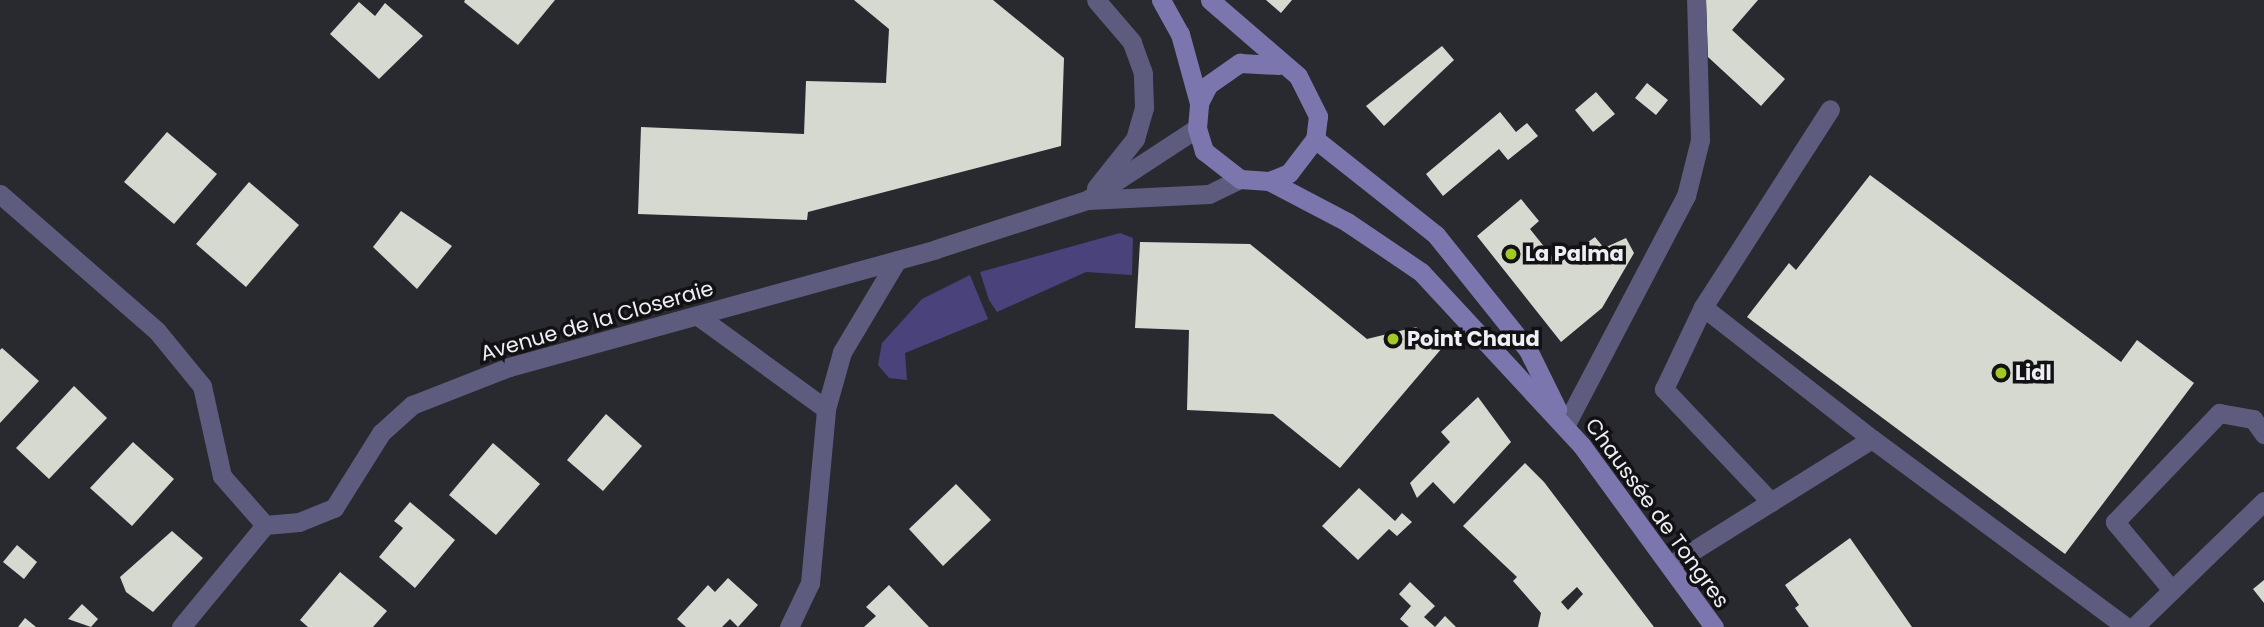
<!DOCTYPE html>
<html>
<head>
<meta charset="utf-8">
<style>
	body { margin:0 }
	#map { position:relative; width:2264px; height:627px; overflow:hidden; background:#292930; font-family:Poppins,sans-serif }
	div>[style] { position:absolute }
	.green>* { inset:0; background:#49427b }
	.building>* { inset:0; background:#d6d9cf }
	.service>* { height:19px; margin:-9.5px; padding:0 9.5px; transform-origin:9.5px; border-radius:9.5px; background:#5e5c7e }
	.minor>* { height:19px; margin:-9.5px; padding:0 9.5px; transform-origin:9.5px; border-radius:9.5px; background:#5e5c7e }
	.secondary>* { height:19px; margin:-9.5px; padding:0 9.5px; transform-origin:9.5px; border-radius:9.5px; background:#7b77ae }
	.dots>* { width:19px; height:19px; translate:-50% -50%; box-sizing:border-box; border:4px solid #121215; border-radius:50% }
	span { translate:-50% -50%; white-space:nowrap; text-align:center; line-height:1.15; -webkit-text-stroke:7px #121215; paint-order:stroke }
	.poi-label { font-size:21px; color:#efeef4; font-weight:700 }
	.left { translate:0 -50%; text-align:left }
	.street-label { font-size:21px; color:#efeef4 }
</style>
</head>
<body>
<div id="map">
	<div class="green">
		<div style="clip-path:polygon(1120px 233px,1133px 238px,1132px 275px,1086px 272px,997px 312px,989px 300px,980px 272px)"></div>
		<div style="clip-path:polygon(970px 275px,988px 319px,905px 353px,907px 380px,889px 378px,878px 365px,882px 343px,922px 299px)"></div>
	</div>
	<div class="building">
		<div style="clip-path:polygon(555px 0,518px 45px,464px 2px,465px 0)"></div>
		<div style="clip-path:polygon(854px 0,993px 0,1064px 58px,1061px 146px,808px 212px,807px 220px,638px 214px,641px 127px,804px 134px,806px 81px,886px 83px,889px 29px)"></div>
		<div style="clip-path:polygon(1266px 0,1292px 0,1281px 13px)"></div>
		<div style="clip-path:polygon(1706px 0,1758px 0,1732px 30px,1785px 79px,1761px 106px,1708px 57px)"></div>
		<div style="clip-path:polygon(359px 2px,375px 16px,385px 3px,423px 36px,379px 79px,330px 34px)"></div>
		<div style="clip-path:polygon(1442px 46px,1454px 60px,1384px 126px,1366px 106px)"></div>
		<div style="clip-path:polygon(1647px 83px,1668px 100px,1656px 115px,1635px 98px)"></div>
		<div style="clip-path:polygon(1596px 92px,1615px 114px,1593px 132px,1575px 110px)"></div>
		<div style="clip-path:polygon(1500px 112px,1516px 132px,1527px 123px,1538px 136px,1508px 160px,1499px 149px,1443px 196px,1426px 174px)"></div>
		<div style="clip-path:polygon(167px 132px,217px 174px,174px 224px,124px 182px)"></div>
		<div style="clip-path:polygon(1870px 175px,2121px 362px,2137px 340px,2194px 383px,2065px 554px,1747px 317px,1789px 263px,1796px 270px)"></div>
		<div style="clip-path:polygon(249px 182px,299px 225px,246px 287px,196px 244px)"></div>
		<div style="clip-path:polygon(1521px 199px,1539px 221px,1530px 229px,1558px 264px,1595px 237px,1604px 248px,1626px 238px,1634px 253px,1602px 308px,1561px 342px,1477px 236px)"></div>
		<div style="clip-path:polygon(401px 211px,452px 246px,417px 289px,373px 247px)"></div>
		<div style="clip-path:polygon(1140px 242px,1250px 244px,1367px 339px,1416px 327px,1442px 348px,1340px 468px,1273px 414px,1187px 410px,1189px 330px,1135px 328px)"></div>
		<div style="clip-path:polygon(2px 348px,39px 381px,0 423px,0 350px)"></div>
		<div style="clip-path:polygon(74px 386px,107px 418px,49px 479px,16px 448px)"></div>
		<div style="clip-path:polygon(1478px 397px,1511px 442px,1454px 504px,1433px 482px,1417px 498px,1410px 483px,1450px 442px,1441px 432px)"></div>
		<div style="clip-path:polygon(606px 414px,642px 446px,603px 491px,567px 460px)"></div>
		<div style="clip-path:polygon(133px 442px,174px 479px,132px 526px,90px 488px)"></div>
		<div style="clip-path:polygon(493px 443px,540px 484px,496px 535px,449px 495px)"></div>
		<div style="clip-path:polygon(evenodd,1525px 463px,1544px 482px,1654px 627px,1538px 627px,1541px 613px,1513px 581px,1517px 577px,1463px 526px,1525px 463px,1577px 587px,1583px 594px,1568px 610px,1561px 602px,1577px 587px)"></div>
		<div style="clip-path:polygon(956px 484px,991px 520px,943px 566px,909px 529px)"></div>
		<div style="clip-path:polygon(1359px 488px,1395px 521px,1402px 513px,1412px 522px,1397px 536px,1389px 529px,1358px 560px,1322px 526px)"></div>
		<div style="clip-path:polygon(410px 502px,455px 540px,415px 588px,379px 557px,403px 528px,394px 521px)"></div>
		<div style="clip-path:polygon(172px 531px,203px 558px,153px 612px,126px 592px,120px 577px)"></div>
		<div style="clip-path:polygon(1850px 538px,1912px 627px,1809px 627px,1795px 608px,1799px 605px,1785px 585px)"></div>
		<div style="clip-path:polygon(17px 545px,37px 562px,24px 579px,3px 562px)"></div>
		<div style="clip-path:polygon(340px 572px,387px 611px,373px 627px,308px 627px,300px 620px)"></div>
		<div style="clip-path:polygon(728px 578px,758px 605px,738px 627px,730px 619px,722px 627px,686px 627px,677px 619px,708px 585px,715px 592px)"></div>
		<div style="clip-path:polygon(2264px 580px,2264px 603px,2253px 589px)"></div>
		<div style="clip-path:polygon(1410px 582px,1435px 606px,1424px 617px,1435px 627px,1409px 627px,1400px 619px,1411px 606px,1399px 594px)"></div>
		<div style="clip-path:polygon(889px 585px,929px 627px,864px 627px,876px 616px,866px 607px)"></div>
		<div style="clip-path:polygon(82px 604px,98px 619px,91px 627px,68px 619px)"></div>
		<div style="clip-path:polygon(1445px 616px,1456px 627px,1435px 627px)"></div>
		<div style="clip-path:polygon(25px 618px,36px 627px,18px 627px)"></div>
	</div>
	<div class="service">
		<div style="left:1703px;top:307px;width:214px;rotate:38deg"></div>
		<div style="left:1771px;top:502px;width:156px;rotate:-133.4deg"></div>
		<div style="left:1664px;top:389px;width:91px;rotate:-64.6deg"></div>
		<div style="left:1703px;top:307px;width:235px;rotate:-57.3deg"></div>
		<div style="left:1670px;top:565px;width:238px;rotate:-32deg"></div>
		<div style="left:1872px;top:439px;width:316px;rotate:36.5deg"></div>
		<div style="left:2172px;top:590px;width:89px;rotate:-130deg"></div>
		<div style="left:2115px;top:522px;width:151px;rotate:-46.3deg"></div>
		<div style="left:2219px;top:413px;width:35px;rotate:10deg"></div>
		<div style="left:2253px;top:419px;width:19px;rotate:54deg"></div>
		<div style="left:2134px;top:627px;width:181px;rotate:-44.1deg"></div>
	</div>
	<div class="minor">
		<div style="left:1096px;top:188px;width:63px;rotate:-51.5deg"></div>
		<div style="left:1135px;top:139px;width:33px;rotate:-74deg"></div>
		<div style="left:1144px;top:107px;width:34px;rotate:-92deg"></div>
		<div style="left:1143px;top:73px;width:33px;rotate:-110deg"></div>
		<div style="left:1132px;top:42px;width:55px;rotate:-130.6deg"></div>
		<div style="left:0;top:194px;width:208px;rotate:41.1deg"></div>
		<div style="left:157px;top:331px;width:71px;rotate:50.7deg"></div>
		<div style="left:202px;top:386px;width:92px;rotate:77.5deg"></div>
		<div style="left:222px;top:476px;width:65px;rotate:48.7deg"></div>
		<div style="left:265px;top:525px;width:34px;rotate:-5deg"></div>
		<div style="left:299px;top:522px;width:38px;rotate:-22deg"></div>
		<div style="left:334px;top:508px;width:89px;rotate:-57.9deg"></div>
		<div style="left:381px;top:433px;width:42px;rotate:-42.1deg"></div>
		<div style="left:412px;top:405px;width:104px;rotate:-21.4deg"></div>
		<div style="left:509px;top:367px;width:443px;rotate:-15.4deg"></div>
		<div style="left:936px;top:249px;width:159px;rotate:-18deg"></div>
		<div style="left:1087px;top:200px;width:131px;rotate:-33.2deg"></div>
		<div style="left:1088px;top:200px;width:121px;rotate:-2.8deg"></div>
		<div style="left:1209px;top:194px;width:34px;rotate:-26deg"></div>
		<div style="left:698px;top:316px;width:158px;rotate:36deg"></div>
		<div style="left:1565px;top:426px;width:260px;rotate:-62.3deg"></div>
		<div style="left:1686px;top:196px;width:58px;rotate:-76deg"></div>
		<div style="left:1700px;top:140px;width:140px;rotate:-91.6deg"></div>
		<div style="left:181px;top:627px;width:132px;rotate:-50.5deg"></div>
		<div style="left:789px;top:627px;width:49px;rotate:-64.5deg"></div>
		<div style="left:810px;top:583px;width:175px;rotate:-84.7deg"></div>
		<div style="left:826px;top:409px;width:59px;rotate:-74.3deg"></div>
		<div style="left:842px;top:352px;width:107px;rotate:-59.1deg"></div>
	</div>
	<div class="secondary">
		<div style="left:1161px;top:0;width:39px;rotate:61deg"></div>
		<div style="left:1180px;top:34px;width:72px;rotate:74.6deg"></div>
		<div style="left:1210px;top:0;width:116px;rotate:40.8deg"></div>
		<div style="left:1298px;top:76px;width:45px;rotate:63.4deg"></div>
		<div style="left:1318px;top:116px;width:23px;rotate:97deg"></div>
		<div style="left:1315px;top:139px;width:43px;rotate:127.4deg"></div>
		<div style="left:1289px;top:173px;width:22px;rotate:158deg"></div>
		<div style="left:1269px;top:181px;width:29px;rotate:-176deg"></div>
		<div style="left:1240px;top:179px;width:46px;rotate:-142.1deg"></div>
		<div style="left:1204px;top:151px;width:24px;rotate:-107deg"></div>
		<div style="left:1197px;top:128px;width:25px;rotate:-85deg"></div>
		<div style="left:1199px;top:103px;width:20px;rotate:-63deg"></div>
		<div style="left:1208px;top:85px;width:39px;rotate:-35deg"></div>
		<div style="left:1240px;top:63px;width:39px;rotate:3deg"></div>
		<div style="left:1315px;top:139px;width:154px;rotate:38.4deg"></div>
		<div style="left:1436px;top:235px;width:147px;rotate:51.3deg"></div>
		<div style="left:1528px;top:350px;width:66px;rotate:63.8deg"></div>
		<div style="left:1269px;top:181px;width:88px;rotate:27.7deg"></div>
		<div style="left:1347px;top:222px;width:89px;rotate:34deg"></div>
		<div style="left:1421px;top:272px;width:237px;rotate:47.2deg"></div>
		<div style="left:1582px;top:446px;width:224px;rotate:53.9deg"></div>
	</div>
	<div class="dots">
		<div style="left:1511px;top:254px;background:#a3c926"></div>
		<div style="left:1393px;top:339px;background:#a3c926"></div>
		<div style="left:2001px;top:373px;background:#a3c926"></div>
	</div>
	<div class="poi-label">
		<span class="left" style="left:1525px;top:254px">La Palma</span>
		<span class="left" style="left:1407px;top:339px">Point Chaud</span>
		<span class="left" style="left:2015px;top:373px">Lidl</span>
	</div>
	<div class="street-label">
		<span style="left:597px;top:321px;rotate:-16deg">Avenue de la Closeraie</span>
		<span style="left:1657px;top:513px;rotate:54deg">Chaussée de Tongres</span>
	</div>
</div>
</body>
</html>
